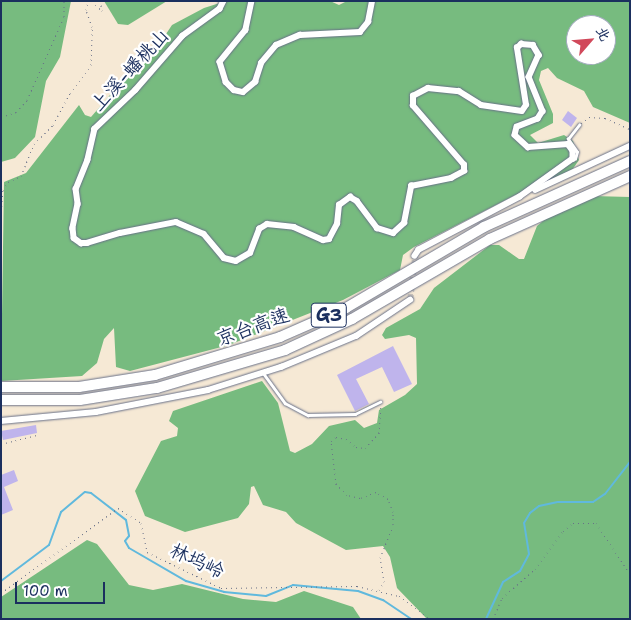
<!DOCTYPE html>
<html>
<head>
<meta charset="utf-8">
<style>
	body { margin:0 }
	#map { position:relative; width:631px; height:620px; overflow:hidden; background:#f6e9d5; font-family:"Shantell Sans","LXGW WenKai TC",sans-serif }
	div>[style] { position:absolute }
	.forest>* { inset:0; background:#77bb7f }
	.stream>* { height:2px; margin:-1px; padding:0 1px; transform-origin:1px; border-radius:1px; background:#60b9dd }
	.building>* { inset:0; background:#bfb4ec }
	.minor-tunnel>* { height:5.5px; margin-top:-2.75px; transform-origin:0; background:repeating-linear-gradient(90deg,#cac4bd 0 5.5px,transparent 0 8.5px) }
	.path>* { height:1px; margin-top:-0.5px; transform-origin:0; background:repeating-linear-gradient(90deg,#687088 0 1px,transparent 0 5px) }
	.roads { filter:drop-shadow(0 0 1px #687088) drop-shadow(0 0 1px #687088) }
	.service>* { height:2.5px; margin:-1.25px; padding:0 1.25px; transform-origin:1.25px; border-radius:1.25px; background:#fff }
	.minor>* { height:5.5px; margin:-2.75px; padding:0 2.75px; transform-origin:2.75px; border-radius:2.75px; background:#fff }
	.motorway>* { height:10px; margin:-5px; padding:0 5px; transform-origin:5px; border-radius:5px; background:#fff }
	span { translate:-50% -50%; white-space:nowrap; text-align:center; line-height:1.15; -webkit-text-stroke:4.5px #fff; paint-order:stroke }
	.shield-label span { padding:1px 4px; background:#fff; border:1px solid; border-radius:4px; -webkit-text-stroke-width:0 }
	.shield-label { font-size:18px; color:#1b2f5e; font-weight:700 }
	.street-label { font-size:19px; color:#1b2f5e }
	.frame { position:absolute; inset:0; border:2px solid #1b2f5e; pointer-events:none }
	.north { position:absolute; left:566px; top:15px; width:50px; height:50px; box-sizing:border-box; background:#fff; border:1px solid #a4acbf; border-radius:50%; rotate:63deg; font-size:14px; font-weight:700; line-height:20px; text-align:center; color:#1b2f5e }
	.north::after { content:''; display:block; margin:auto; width:18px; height:22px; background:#d1495b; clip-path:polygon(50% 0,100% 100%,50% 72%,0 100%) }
	.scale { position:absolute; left:15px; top:582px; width:90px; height:22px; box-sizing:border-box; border:2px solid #1b2f5e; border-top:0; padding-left:6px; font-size:15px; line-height:18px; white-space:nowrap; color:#1b2f5e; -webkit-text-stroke:4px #fff; paint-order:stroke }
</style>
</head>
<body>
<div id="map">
	<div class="forest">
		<div style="clip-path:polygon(1px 1px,71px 1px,60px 57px,46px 81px,35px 137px,15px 158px,1px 162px)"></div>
		<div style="clip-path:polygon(104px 1px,167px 1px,128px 25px,118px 24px)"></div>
		<div style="clip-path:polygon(evenodd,226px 1px,330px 1px,339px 5px,347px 1px,630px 1px,630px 123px,593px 107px,584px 91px,557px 78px,548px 68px,541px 71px,539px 80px,553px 114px,553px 123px,530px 135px,538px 143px,564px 135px,573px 141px,579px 160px,572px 170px,556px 178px,521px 192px,414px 247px,403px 255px,400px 270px,343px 300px,229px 345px,130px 371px,116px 367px,114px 328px,104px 339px,97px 363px,82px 376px,1px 381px,4px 182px,26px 173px,79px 105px,85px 115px,91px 117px,123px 80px,134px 57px,158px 46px,172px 25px,204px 8px,226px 1px,576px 25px,606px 25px,606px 55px,576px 55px,576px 25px)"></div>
		<div style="clip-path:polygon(592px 196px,630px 197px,630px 619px,427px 619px,397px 588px,390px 557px,383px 546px,346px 550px,296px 523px,286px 512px,263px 505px,254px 486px,251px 487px,249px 504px,238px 518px,185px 532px,145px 516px,135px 491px,161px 441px,177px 436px,178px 428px,169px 421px,173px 411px,262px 381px,278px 403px,290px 451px,295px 453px,312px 444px,329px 426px,355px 420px,364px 428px,377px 423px,379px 410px,405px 395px,417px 384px,416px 338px,409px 335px,385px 339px,382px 335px,386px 328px,420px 309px,434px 288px,490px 245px,499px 245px,519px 259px,524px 259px,537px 226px,554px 212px)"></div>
		<div style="clip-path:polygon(87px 540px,97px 544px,129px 585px,153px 590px,182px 584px,243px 599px,276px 602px,304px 591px,353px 607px,361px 619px,1px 619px,1px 597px)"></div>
	</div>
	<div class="stream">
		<div style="left:1px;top:581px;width:60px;rotate:-36.9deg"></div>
		<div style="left:49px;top:545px;width:35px;rotate:-70deg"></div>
		<div style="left:61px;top:512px;width:31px;rotate:-40deg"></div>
		<div style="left:85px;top:492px;width:6px;rotate:9deg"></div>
		<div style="left:91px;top:493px;width:44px;rotate:37.6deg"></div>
		<div style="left:126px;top:520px;width:16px;rotate:79deg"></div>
		<div style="left:129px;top:536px;width:6px;rotate:129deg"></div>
		<div style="left:125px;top:541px;width:8px;rotate:60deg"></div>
		<div style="left:129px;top:548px;width:66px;rotate:30.1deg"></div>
		<div style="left:186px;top:581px;width:40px;rotate:16deg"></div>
		<div style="left:224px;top:592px;width:42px;rotate:5.4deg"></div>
		<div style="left:266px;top:596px;width:29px;rotate:-22deg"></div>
		<div style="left:293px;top:585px;width:65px;rotate:5.3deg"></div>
		<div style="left:358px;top:591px;width:27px;rotate:20deg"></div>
		<div style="left:383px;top:600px;width:34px;rotate:34deg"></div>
		<div style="left:486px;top:619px;width:41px;rotate:-65.3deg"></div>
		<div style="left:503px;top:582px;width:20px;rotate:-33deg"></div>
		<div style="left:520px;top:571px;width:19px;rotate:-62deg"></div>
		<div style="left:529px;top:554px;width:31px;rotate:-99deg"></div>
		<div style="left:524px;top:523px;width:12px;rotate:-59deg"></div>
		<div style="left:530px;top:513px;width:11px;rotate:-38deg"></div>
		<div style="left:539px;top:506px;width:19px;rotate:-12deg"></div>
		<div style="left:558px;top:502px;width:35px"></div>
		<div style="left:593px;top:502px;width:14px;rotate:-34deg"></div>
		<div style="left:605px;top:494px;width:41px;rotate:-52deg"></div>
	</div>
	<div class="building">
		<div style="clip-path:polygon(568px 111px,577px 118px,571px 127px,562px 120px)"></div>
		<div style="clip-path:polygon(393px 346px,412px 384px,394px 392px,382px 367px,356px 379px,369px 404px,355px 411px,337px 375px)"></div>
		<div style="clip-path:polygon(36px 425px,37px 433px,3px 440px,1px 431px)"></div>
		<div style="clip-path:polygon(14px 470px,18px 481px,4px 487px,13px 510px,1px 515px,1px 475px)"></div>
	</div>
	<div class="minor-tunnel">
		<div style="left:410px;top:300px;width:44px;rotate:-83.5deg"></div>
	</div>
	<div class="path">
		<div style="left:92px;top:1px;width:14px;rotate:45deg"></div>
		<div style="left:102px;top:11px;width:10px;rotate:-101deg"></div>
		<div style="left:1px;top:117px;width:16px;rotate:-18deg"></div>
		<div style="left:16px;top:112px;width:16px;rotate:-47deg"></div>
		<div style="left:27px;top:100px;width:91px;rotate:-66deg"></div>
		<div style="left:64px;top:17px;width:16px;rotate:-90deg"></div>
		<div style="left:581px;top:123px;width:10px;rotate:-37deg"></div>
		<div style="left:589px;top:117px;width:16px;rotate:4deg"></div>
		<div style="left:605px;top:118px;width:27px;rotate:24deg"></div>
		<div style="left:1px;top:216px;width:26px;rotate:-86deg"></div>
		<div style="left:3px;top:190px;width:9px;rotate:-58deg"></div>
		<div style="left:8px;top:182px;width:14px;rotate:-25deg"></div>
		<div style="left:21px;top:176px;width:35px;rotate:-68deg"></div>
		<div style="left:34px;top:144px;width:27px;rotate:-45deg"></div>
		<div style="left:53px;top:125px;width:36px;rotate:-62deg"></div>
		<div style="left:70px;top:93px;width:35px;rotate:-53deg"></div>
		<div style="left:91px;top:65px;width:38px;rotate:-88deg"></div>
		<div style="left:92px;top:27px;width:18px;rotate:-109deg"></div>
		<div style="left:86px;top:10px;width:9px;rotate:-77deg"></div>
		<div style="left:1px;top:444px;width:37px;rotate:-14deg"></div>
		<div style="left:379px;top:590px;width:9px;rotate:-58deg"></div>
		<div style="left:384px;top:582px;width:24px;rotate:-99deg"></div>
		<div style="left:380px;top:558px;width:35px;rotate:-68deg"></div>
		<div style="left:393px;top:525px;width:13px;rotate:-90deg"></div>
		<div style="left:393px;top:512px;width:14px;rotate:-111deg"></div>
		<div style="left:388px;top:499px;width:14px;rotate:-150deg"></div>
		<div style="left:376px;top:492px;width:17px;rotate:159deg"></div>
		<div style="left:360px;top:498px;width:13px;rotate:-167deg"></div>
		<div style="left:347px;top:495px;width:16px;rotate:-135deg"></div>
		<div style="left:336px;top:484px;width:43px;rotate:-96.6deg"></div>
		<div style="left:331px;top:441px;width:6px;rotate:-39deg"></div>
		<div style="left:336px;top:437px;width:10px;rotate:11deg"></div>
		<div style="left:346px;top:439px;width:13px;rotate:39deg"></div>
		<div style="left:356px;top:447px;width:9px;rotate:6deg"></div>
		<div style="left:365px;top:448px;width:21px;rotate:-47deg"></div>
		<div style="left:379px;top:433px;width:27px;rotate:-86deg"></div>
		<div style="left:1px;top:593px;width:145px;rotate:-36deg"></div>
		<div style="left:118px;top:508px;width:27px;rotate:33deg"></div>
		<div style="left:141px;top:523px;width:30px;rotate:78deg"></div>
		<div style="left:147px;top:552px;width:82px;rotate:25.9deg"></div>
		<div style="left:221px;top:588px;width:136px;rotate:-0.8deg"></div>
		<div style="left:357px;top:586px;width:43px;rotate:13.4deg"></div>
		<div style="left:399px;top:596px;width:39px;rotate:37deg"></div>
		<div style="left:493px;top:619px;width:23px;rotate:-67deg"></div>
		<div style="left:502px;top:598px;width:44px;rotate:-41.3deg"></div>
		<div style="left:535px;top:569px;width:47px;rotate:-53.6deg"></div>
		<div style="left:563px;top:531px;width:13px;rotate:-39deg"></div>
		<div style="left:573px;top:523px;width:23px"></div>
		<div style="left:596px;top:523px;width:61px;rotate:56.3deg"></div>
	</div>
	<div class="roads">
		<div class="service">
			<div style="left:575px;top:159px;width:7px;rotate:-74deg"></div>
			<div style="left:577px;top:152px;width:16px;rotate:-125deg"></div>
			<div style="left:568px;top:139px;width:18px;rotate:-52deg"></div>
			<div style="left:264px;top:374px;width:36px;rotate:54deg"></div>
			<div style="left:285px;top:403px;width:26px;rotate:28deg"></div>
			<div style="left:308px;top:415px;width:47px;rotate:-1.2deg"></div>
			<div style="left:355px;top:414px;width:28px;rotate:-26deg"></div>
		</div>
		<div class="minor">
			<div style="left:224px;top:1px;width:9px;rotate:117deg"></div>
			<div style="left:220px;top:9px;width:46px;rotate:143.9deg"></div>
			<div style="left:183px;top:36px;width:72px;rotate:131deg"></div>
			<div style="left:136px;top:90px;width:57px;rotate:136.4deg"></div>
			<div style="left:95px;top:129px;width:32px;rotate:103deg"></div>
			<div style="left:88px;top:160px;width:31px;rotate:112deg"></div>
			<div style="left:76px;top:189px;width:15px;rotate:82deg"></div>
			<div style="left:78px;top:204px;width:25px;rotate:102deg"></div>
			<div style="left:73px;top:228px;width:10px;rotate:84deg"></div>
			<div style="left:74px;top:238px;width:9px;rotate:36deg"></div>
			<div style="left:81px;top:243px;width:6px"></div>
			<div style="left:87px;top:243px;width:34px;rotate:-17deg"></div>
			<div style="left:120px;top:233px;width:57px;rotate:-11.1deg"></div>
			<div style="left:176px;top:222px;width:30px;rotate:23deg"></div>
			<div style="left:204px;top:234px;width:31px;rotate:50deg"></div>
			<div style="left:224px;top:258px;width:12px;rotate:14deg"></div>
			<div style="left:236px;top:261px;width:16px;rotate:-30deg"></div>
			<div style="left:250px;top:253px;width:26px;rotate:-69deg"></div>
			<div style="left:259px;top:229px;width:9px;rotate:-32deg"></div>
			<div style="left:267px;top:224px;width:27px;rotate:6deg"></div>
			<div style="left:294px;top:227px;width:32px;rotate:24deg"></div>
			<div style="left:323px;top:240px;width:6px;rotate:-9deg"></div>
			<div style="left:329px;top:239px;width:17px;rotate:-62deg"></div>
			<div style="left:337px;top:224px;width:19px;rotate:-84deg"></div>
			<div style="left:339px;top:205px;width:14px;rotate:-36deg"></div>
			<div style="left:350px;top:197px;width:8px;rotate:30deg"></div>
			<div style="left:357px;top:201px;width:34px;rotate:53deg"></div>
			<div style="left:377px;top:228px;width:17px;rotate:17deg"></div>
			<div style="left:393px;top:233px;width:15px;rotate:-42deg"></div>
			<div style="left:404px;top:223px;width:38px;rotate:-79deg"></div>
			<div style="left:411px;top:186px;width:41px;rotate:-11.3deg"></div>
			<div style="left:451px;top:178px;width:15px;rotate:-28deg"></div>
			<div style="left:464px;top:171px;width:6px;rotate:-90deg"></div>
			<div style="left:464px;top:165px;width:78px;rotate:-130.8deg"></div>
			<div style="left:413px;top:106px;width:10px;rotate:-90deg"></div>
			<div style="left:413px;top:96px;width:17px;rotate:-28deg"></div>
			<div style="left:428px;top:88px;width:31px;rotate:6deg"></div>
			<div style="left:459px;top:91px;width:26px;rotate:32deg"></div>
			<div style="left:481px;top:105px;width:41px;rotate:8.3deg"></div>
			<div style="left:522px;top:111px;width:7px;rotate:-56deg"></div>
			<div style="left:526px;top:105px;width:58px;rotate:-99deg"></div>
			<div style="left:517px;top:48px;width:6px;rotate:-45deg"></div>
			<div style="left:521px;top:44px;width:12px;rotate:5deg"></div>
			<div style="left:533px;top:45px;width:12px;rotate:59deg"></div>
			<div style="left:539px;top:55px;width:24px;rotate:114deg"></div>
			<div style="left:529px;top:77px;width:37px;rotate:68deg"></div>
			<div style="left:543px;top:111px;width:9px;rotate:122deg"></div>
			<div style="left:538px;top:119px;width:22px;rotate:159deg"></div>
			<div style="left:517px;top:127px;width:8px;rotate:104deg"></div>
			<div style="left:515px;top:135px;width:18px;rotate:43deg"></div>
			<div style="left:528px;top:147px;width:40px;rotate:-4.3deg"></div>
			<div style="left:568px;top:144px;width:9px;rotate:54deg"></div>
			<div style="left:573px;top:151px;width:8px;rotate:90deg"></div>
			<div style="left:573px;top:159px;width:65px;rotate:144.4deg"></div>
			<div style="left:520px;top:197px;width:114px;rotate:152.3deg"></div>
			<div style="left:419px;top:250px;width:7px;rotate:124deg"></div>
			<div style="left:252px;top:1px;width:30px;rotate:102deg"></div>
			<div style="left:246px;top:30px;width:41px;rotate:129.1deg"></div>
			<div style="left:220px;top:62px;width:21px;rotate:73deg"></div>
			<div style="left:226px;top:82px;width:11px;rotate:45deg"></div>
			<div style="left:234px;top:90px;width:9px;rotate:13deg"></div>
			<div style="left:243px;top:92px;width:16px;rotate:-40deg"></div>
			<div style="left:255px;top:82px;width:20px;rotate:-72deg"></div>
			<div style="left:261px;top:63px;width:23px;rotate:-50deg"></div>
			<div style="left:276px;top:45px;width:26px;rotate:-23deg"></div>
			<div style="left:300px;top:35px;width:60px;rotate:-2.9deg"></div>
			<div style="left:360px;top:32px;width:13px;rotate:-51deg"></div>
			<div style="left:368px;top:22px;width:21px;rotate:-79deg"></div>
			<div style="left:535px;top:190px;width:105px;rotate:-24.9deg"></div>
			<div style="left:1px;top:421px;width:95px;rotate:-5.4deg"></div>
			<div style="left:96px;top:412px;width:114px;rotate:-11.1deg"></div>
			<div style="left:208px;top:390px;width:77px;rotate:-17.5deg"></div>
			<div style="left:281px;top:367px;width:81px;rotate:-22.5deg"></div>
			<div style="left:356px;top:336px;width:65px;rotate:-33.7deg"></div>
		</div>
		<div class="motorway">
			<div style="left:1px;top:387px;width:78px"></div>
			<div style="left:79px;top:387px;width:77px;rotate:-9deg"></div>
			<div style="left:155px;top:375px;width:131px;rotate:-16.9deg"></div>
			<div style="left:280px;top:337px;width:72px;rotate:-23.7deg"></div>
			<div style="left:346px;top:308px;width:160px;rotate:-30.4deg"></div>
			<div style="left:484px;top:227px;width:160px;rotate:-24.3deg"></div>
			<div style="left:1px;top:400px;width:79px"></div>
			<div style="left:80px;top:400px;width:78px;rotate:-8.9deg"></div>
			<div style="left:157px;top:388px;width:134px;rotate:-16.5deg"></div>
			<div style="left:285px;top:350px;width:74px;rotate:-24.8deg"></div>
			<div style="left:352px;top:319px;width:160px;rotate:-30.1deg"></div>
			<div style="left:490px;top:239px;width:154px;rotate:-24.2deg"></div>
		</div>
	</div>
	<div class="shield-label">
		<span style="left:329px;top:315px">G3</span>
	</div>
	<div class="street-label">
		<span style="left:130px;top:70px;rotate:-47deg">上溪-蟠桃山</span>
		<span style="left:253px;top:327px;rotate:-20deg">京台高速</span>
		<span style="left:197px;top:561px;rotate:25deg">林坞岭</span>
	</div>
	<div class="frame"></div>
	<div class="north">北</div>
	<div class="scale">100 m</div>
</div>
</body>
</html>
